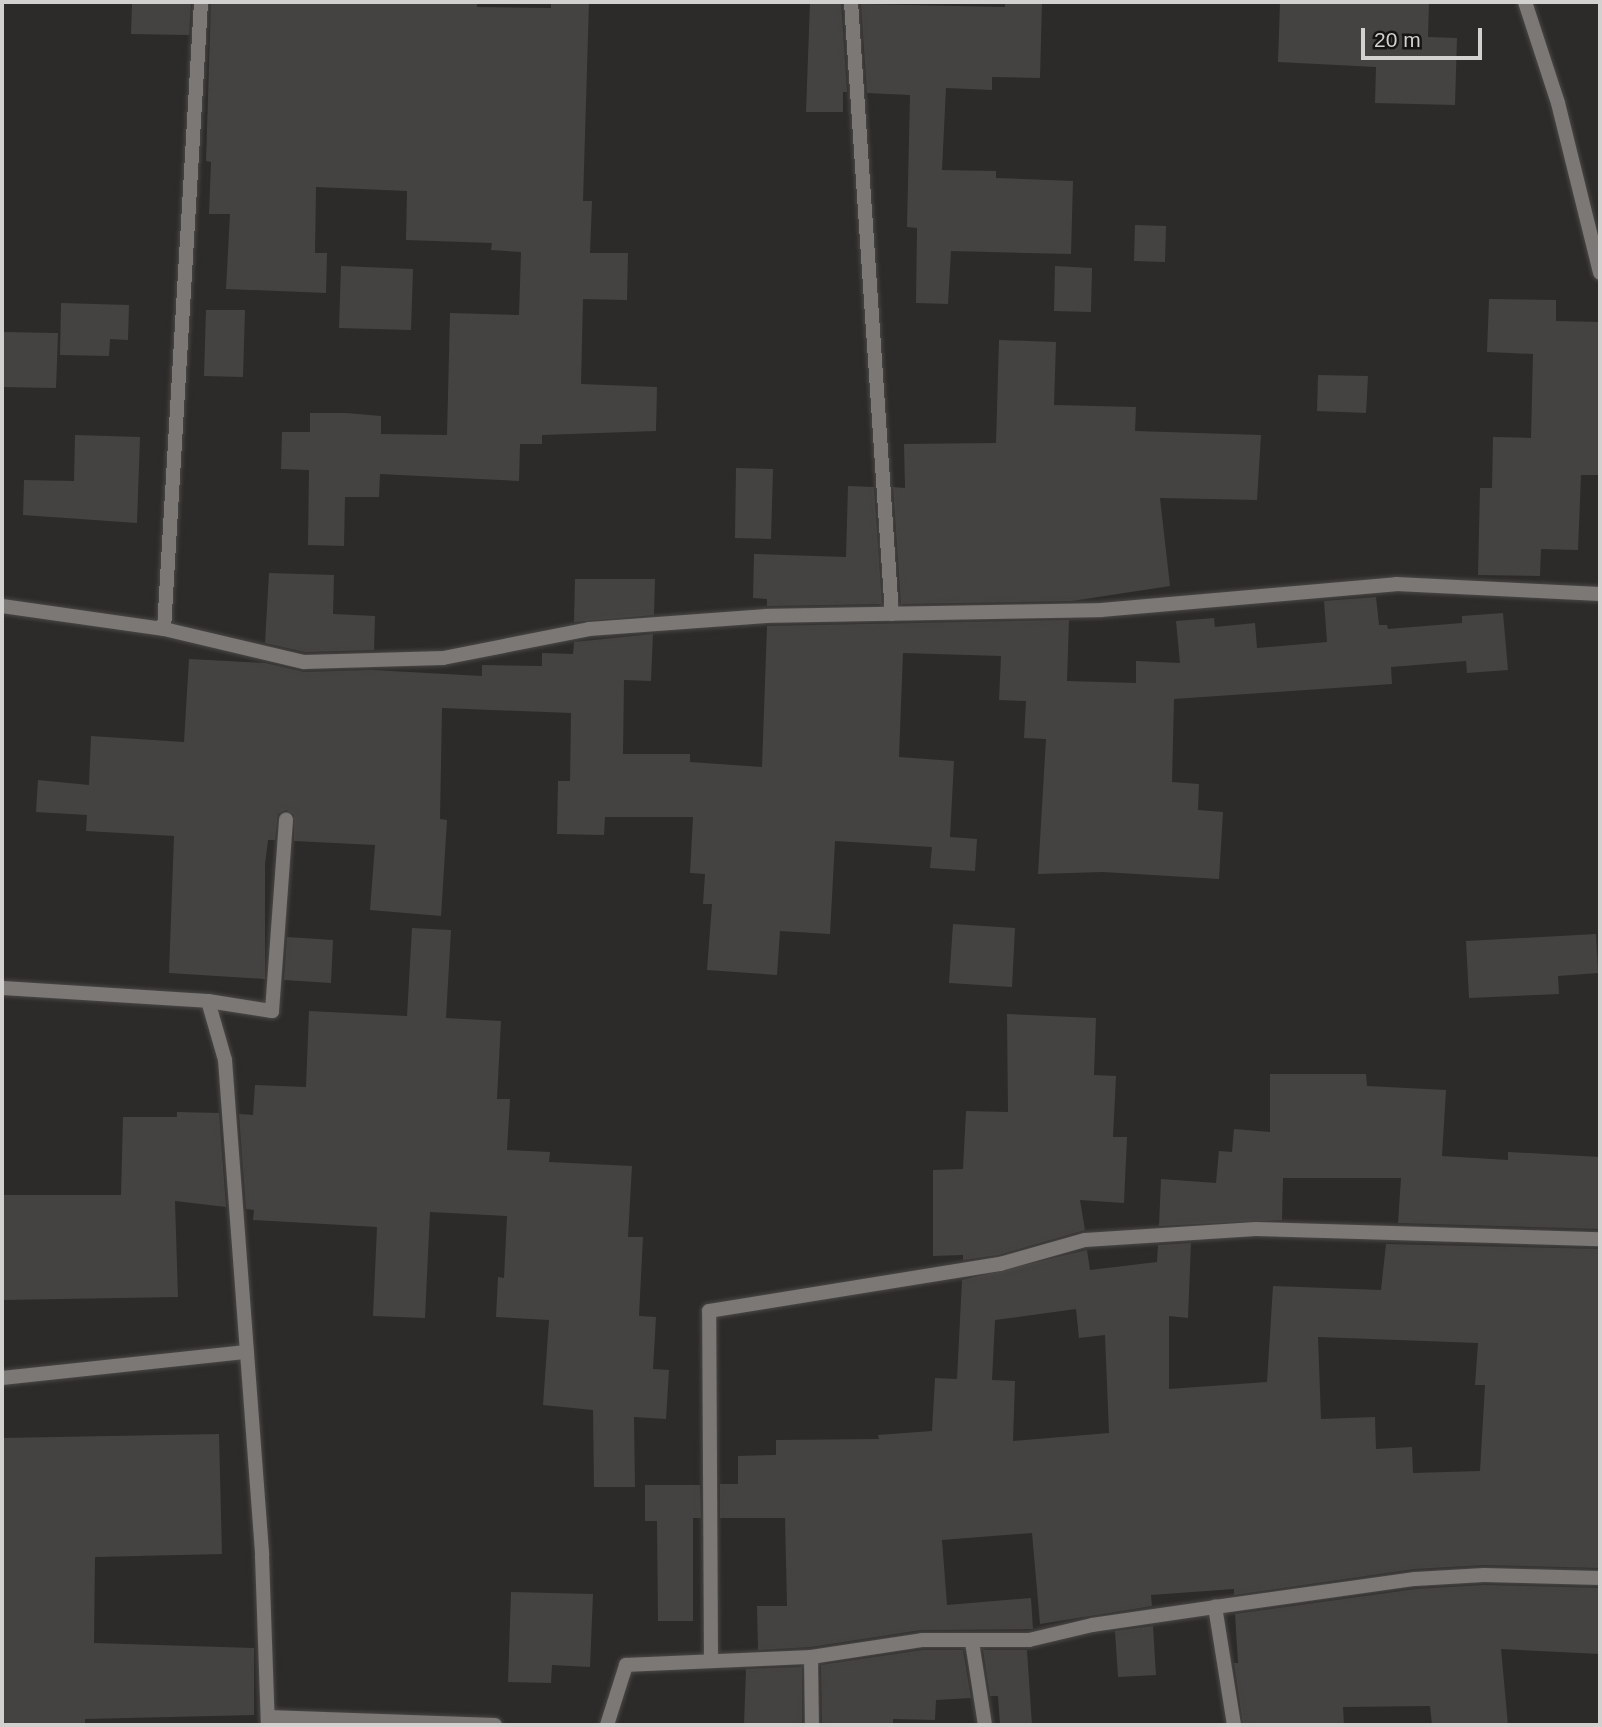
<!DOCTYPE html>
<html>
<head>
<meta charset="utf-8">
<style>
	body { margin:0 }
	#map { position:relative; width:1602px; height:1727px; overflow:hidden; background:#2d2b29; font-family:Helvetica,sans-serif }
	div>[style] { position:absolute }
	.building>* { inset:0; background:#454341 }
	.roads { filter:drop-shadow(0 0 2px #4a4847) drop-shadow(0 0 2px #4a4847) }
	.street>* { height:14px; margin:-7px; padding:0 7px; transform-origin:7px; border-radius:7px; background:#7b7876 }
	span { translate:-50% -50%; white-space:nowrap; text-align:center; line-height:1.15; -webkit-text-stroke:6px #141413; paint-order:stroke }
	.frame { position:absolute; inset:0; border:4px solid #d2d1d0; pointer-events:none }
	.scale { position:absolute; left:1361px; top:28px; width:121px; height:32px; box-sizing:border-box; border:4px solid #d2d1d0; border-top:0; padding-left:9px; font-size:21px; line-height:24px; white-space:nowrap; color:#d2d1d0; -webkit-text-stroke:5px #141413; paint-order:stroke }
</style>
</head>
<body>
<div id="map">
	<div class="building">
		<div style="clip-path:polygon(132px 2px,191px 2px,189px 35px,131px 34px)"></div>
		<div style="clip-path:polygon(211px 2px,477px 2px,477px 7px,551px 8px,551px 2px,589px 2px,583px 201px,592px 201px,590px 253px,628px 253px,627px 300px,583px 299px,581px 384px,657px 387px,656px 431px,542px 435px,542px 444px,520px 444px,519px 481px,380px 474px,379px 497px,345px 497px,344px 546px,308px 545px,309px 470px,281px 469px,282px 432px,310px 432px,310px 413px,346px 413px,381px 416px,381px 434px,447px 435px,450px 313px,519px 315px,521px 252px,491px 250px,492px 243px,406px 240px,407px 191px,316px 187px,315px 253px,327px 253px,326px 293px,226px 289px,230px 214px,209px 214px,211px 162px,206px 161px)"></div>
		<div style="clip-path:polygon(810px 2px,841px 2px,847px 92px,843px 92px,843px 112px,806px 112px)"></div>
		<div style="clip-path:polygon(1005px 2px,1042px 2px,1040px 78px,992px 77px,992px 90px,946px 88px,942px 170px,996px 171px,996px 178px,1073px 181px,1071px 254px,951px 251px,948px 304px,916px 303px,917px 228px,907px 227px,910px 95px,867px 93px,861px 4px,1005px 7px)"></div>
		<div style="clip-path:polygon(1280px 2px,1429px 2px,1428px 37px,1457px 38px,1455px 105px,1375px 103px,1376px 67px,1278px 62px)"></div>
		<div style="clip-path:polygon(1135px 225px,1166px 226px,1165px 262px,1134px 261px)"></div>
		<div style="clip-path:polygon(341px 266px,413px 269px,411px 330px,339px 328px)"></div>
		<div style="clip-path:polygon(1055px 266px,1092px 268px,1091px 312px,1054px 311px)"></div>
		<div style="clip-path:polygon(1489px 299px,1556px 300px,1556px 321px,1600px 322px,1600px 475px,1581px 475px,1578px 550px,1541px 549px,1540px 576px,1478px 575px,1480px 488px,1492px 488px,1493px 437px,1531px 438px,1533px 354px,1487px 352px)"></div>
		<div style="clip-path:polygon(61px 303px,129px 305px,128px 340px,110px 339px,109px 356px,60px 355px)"></div>
		<div style="clip-path:polygon(206px 310px,245px 310px,243px 377px,204px 376px)"></div>
		<div style="clip-path:polygon(2px 332px,58px 333px,56px 388px,2px 387px)"></div>
		<div style="clip-path:polygon(999px 340px,1056px 342px,1054px 405px,1136px 407px,1135px 431px,1261px 435px,1257px 500px,1160px 498px,1170px 586px,1072px 601px,901px 604px,893px 487px,905px 488px,904px 444px,996px 443px)"></div>
		<div style="clip-path:polygon(1318px 375px,1368px 376px,1366px 413px,1317px 411px)"></div>
		<div style="clip-path:polygon(75px 435px,140px 437px,137px 523px,23px 515px,24px 480px,74px 481px)"></div>
		<div style="clip-path:polygon(736px 468px,773px 469px,771px 539px,735px 538px)"></div>
		<div style="clip-path:polygon(848px 486px,874px 487px,882px 604px,767px 606px,767px 599px,753px 598px,754px 554px,846px 557px)"></div>
		<div style="clip-path:polygon(269px 573px,334px 575px,333px 614px,375px 616px,374px 650px,305px 652px,265px 643px)"></div>
		<div style="clip-path:polygon(575px 579px,655px 579px,654px 615px,574px 622px)"></div>
		<div style="clip-path:polygon(1376px 597px,1379px 625px,1387px 625px,1388px 629px,1462px 623px,1462px 616px,1503px 613px,1508px 670px,1467px 673px,1466px 661px,1391px 667px,1392px 684px,1174px 699px,1172px 782px,1199px 784px,1198px 810px,1223px 812px,1219px 879px,1103px 872px,1038px 874px,1046px 739px,1024px 738px,1026px 701px,999px 700px,1001px 656px,903px 653px,899px 757px,954px 761px,950px 837px,977px 839px,975px 871px,930px 868px,932px 847px,835px 841px,830px 934px,780px 931px,777px 975px,707px 970px,712px 904px,703px 904px,705px 874px,690px 873px,693px 817px,605px 817px,604px 835px,557px 834px,558px 781px,570px 781px,571px 713px,442px 708px,440px 819px,447px 820px,441px 916px,370px 910px,375px 845px,294px 841px,294px 815px,286px 810px,278px 814px,275px 840px,268px 840px,265px 864px,265px 979px,169px 973px,174px 836px,86px 831px,87px 815px,36px 812px,38px 780px,89px 785px,91px 736px,184px 742px,189px 659px,265px 663px,304px 672px,373px 670px,482px 676px,482px 665px,542px 666px,542px 653px,573px 654px,574px 642px,653px 634px,651px 681px,624px 680px,623px 754px,690px 754px,690px 762px,762px 767px,767px 626px,1069px 620px,1067px 681px,1136px 683px,1136px 661px,1180px 663px,1176px 621px,1214px 618px,1215px 627px,1255px 623px,1257px 648px,1327px 642px,1324px 601px)"></div>
		<div style="clip-path:polygon(953px 924px,1015px 928px,1012px 987px,949px 983px)"></div>
		<div style="clip-path:polygon(412px 928px,451px 930px,446px 1018px,501px 1021px,497px 1099px,510px 1099px,507px 1150px,550px 1152px,549px 1162px,632px 1166px,628px 1237px,643px 1237px,639px 1316px,656px 1317px,653px 1369px,669px 1370px,666px 1419px,634px 1417px,635px 1487px,594px 1487px,593px 1410px,543px 1405px,549px 1320px,496px 1317px,498px 1277px,504px 1278px,507px 1216px,430px 1212px,425px 1318px,373px 1316px,377px 1227px,253px 1220px,254px 1210px,246px 1209px,239px 1114px,253px 1115px,255px 1085px,306px 1087px,309px 1011px,407px 1016px)"></div>
		<div style="clip-path:polygon(1596px 934px,1598px 973px,1558px 976px,1559px 994px,1469px 998px,1466px 941px)"></div>
		<div style="clip-path:polygon(287px 937px,333px 940px,331px 983px,284px 980px)"></div>
		<div style="clip-path:polygon(1007px 1014px,1096px 1018px,1094px 1075px,1116px 1076px,1113px 1137px,1127px 1137px,1124px 1203px,1080px 1200px,1085px 1230px,998px 1255px,963px 1260px,963px 1255px,933px 1256px,933px 1170px,963px 1169px,966px 1111px,1008px 1112px)"></div>
		<div style="clip-path:polygon(1270px 1074px,1366px 1074px,1367px 1086px,1446px 1090px,1442px 1156px,1508px 1160px,1508px 1152px,1600px 1157px,1600px 1229px,1398px 1223px,1401px 1178px,1283px 1178px,1282px 1220px,1159px 1226px,1161px 1179px,1216px 1183px,1219px 1151px,1232px 1152px,1234px 1129px,1270px 1132px)"></div>
		<div style="clip-path:polygon(177px 1112px,219px 1113px,226px 1207px,175px 1201px,178px 1297px,2px 1300px,2px 1195px,121px 1195px,123px 1117px,177px 1117px)"></div>
		<div style="clip-path:polygon(evenodd,1191px 1243px,1188px 1318px,1169px 1316px,1169px 1389px,1267px 1382px,1273px 1286px,1381px 1290px,1386px 1244px,1600px 1249px,1600px 1568px,1484px 1565px,1414px 1569px,1234px 1595px,1234px 1589px,1151px 1595px,1152px 1606px,1040px 1624px,1032px 1533px,942px 1540px,947px 1605px,1031px 1598px,1033px 1629px,921px 1630px,810px 1647px,758px 1650px,757px 1606px,787px 1606px,785px 1518px,720px 1518px,720px 1484px,738px 1484px,738px 1456px,776px 1455px,776px 1440px,879px 1439px,878px 1435px,932px 1431px,935px 1378px,957px 1379px,962px 1280px,1087px 1250px,1090px 1270px,1157px 1262px,1158px 1245px,1191px 1243px,1076px 1309px,1079px 1338px,1105px 1335px,1109px 1433px,1013px 1441px,1015px 1381px,992px 1380px,995px 1320px,1076px 1309px,1191px 1243px,1318px 1337px,1478px 1343px,1475px 1385px,1485px 1385px,1480px 1471px,1413px 1473px,1412px 1447px,1376px 1449px,1375px 1417px,1321px 1419px,1318px 1337px)"></div>
		<div style="clip-path:polygon(219px 1434px,222px 1554px,95px 1557px,94px 1643px,254px 1648px,254px 1715px,85px 1719px,85px 1724px,2px 1723px,2px 1438px)"></div>
		<div style="clip-path:polygon(645px 1485px,700px 1485px,701px 1518px,693px 1518px,693px 1621px,658px 1621px,657px 1521px,645px 1521px)"></div>
		<div style="clip-path:polygon(1484px 1585px,1600px 1588px,1600px 1654px,1501px 1649px,1508px 1725px,1432px 1725px,1430px 1706px,1343px 1707px,1344px 1725px,1243px 1725px,1234px 1663px,1238px 1663px,1235px 1614px,1416px 1589px)"></div>
		<div style="clip-path:polygon(511px 1592px,593px 1594px,590px 1667px,552px 1665px,551px 1683px,508px 1682px)"></div>
		<div style="clip-path:polygon(1153px 1626px,1156px 1675px,1118px 1677px,1115px 1631px)"></div>
		<div style="clip-path:polygon(923px 1650px,963px 1650px,971px 1698px,936px 1700px,935px 1720px,893px 1719px,893px 1725px,822px 1724px,821px 1665px)"></div>
		<div style="clip-path:polygon(983px 1650px,1027px 1650px,1032px 1725px,1000px 1725px,998px 1696px,990px 1696px)"></div>
		<div style="clip-path:polygon(802px 1667px,802px 1723px,744px 1725px,746px 1669px)"></div>
	</div>
	<div class="roads">
		<div class="street">
			<div style="left:851px;top:2px;width:613px;rotate:86.17deg"></div>
			<div style="left:1525px;top:2px;width:106px;rotate:71.9deg"></div>
			<div style="left:1558px;top:103px;width:175px;rotate:76.1deg"></div>
			<div style="left:2px;top:606px;width:164px;rotate:8.1deg"></div>
			<div style="left:164px;top:629px;width:144px;rotate:13.3deg"></div>
			<div style="left:304px;top:662px;width:139px;rotate:-1.6deg"></div>
			<div style="left:443px;top:658px;width:149px;rotate:-11.2deg"></div>
			<div style="left:589px;top:629px;width:178px;rotate:-4.2deg"></div>
			<div style="left:767px;top:616px;width:334px;rotate:-1deg"></div>
			<div style="left:1101px;top:610px;width:296px;rotate:-5deg"></div>
			<div style="left:1396px;top:584px;width:204px;rotate:2.8deg"></div>
			<div style="left:164px;top:629px;width:628px;rotate:-86.62deg"></div>
			<div style="left:2px;top:988px;width:206px;rotate:3.6deg"></div>
			<div style="left:208px;top:1001px;width:61px;rotate:73.9deg"></div>
			<div style="left:225px;top:1060px;width:497px;rotate:85.7deg"></div>
			<div style="left:262px;top:1556px;width:169px;rotate:88deg"></div>
			<div style="left:208px;top:1001px;width:65px;rotate:8.9deg"></div>
			<div style="left:272px;top:1011px;width:192px;rotate:-85.8deg"></div>
			<div style="left:2px;top:1378px;width:246px;rotate:-6.1deg"></div>
			<div style="left:972px;top:1642px;width:84px;rotate:81.1deg"></div>
			<div style="left:811px;top:1657px;width:112px;rotate:-8.7deg"></div>
			<div style="left:922px;top:1640px;width:107px"></div>
			<div style="left:1029px;top:1640px;width:65px;rotate:-13.4deg"></div>
			<div style="left:1092px;top:1625px;width:124px;rotate:-8.3deg"></div>
			<div style="left:711px;top:1661px;width:350px;rotate:-90.3deg"></div>
			<div style="left:709px;top:1311px;width:295px;rotate:-9.2deg"></div>
			<div style="left:1000px;top:1264px;width:88px;rotate:-15.8deg"></div>
			<div style="left:1085px;top:1240px;width:171px;rotate:-3.7deg"></div>
			<div style="left:1256px;top:1229px;width:344px;rotate:1.7deg"></div>
			<div style="left:268px;top:1717px;width:227px;rotate:2deg"></div>
			<div style="left:607px;top:1725px;width:63px;rotate:-72.4deg"></div>
			<div style="left:626px;top:1665px;width:185px;rotate:-2.5deg"></div>
			<div style="left:811px;top:1657px;width:68px;rotate:89.2deg"></div>
			<div style="left:1234px;top:1725px;width:120px;rotate:-99.1deg"></div>
			<div style="left:1215px;top:1607px;width:202px;rotate:-8deg"></div>
			<div style="left:1415px;top:1579px;width:69px;rotate:-3.3deg"></div>
			<div style="left:1484px;top:1575px;width:116px;rotate:1.5deg"></div>
		</div>
	</div>
	<div class="frame"></div>
	<div class="scale">20 m</div>
</div>
</body>
</html>
